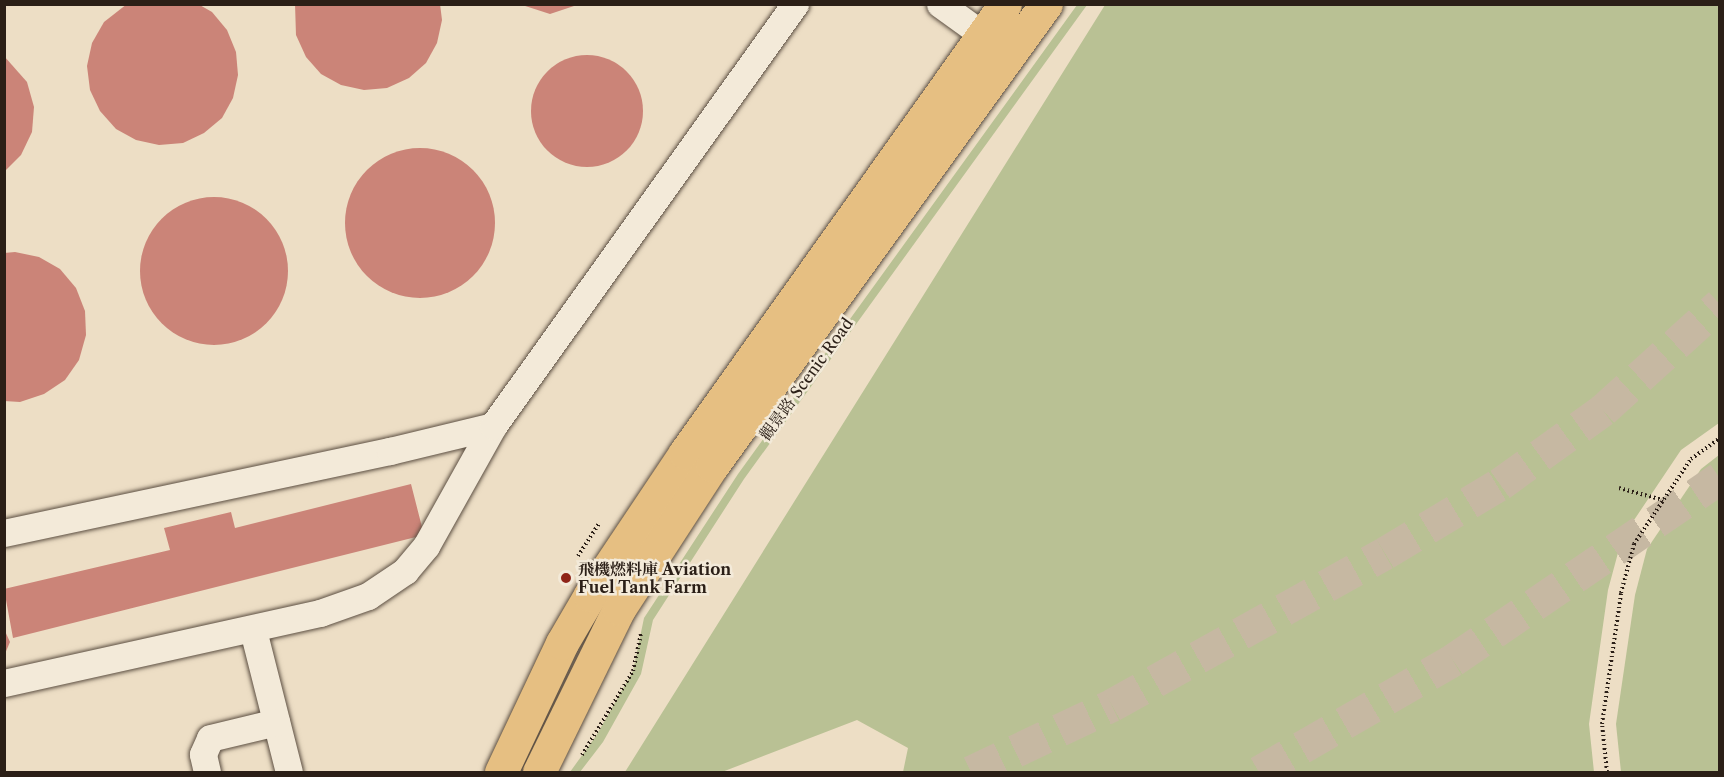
<!DOCTYPE html>
<html>
<head>
<meta charset="utf-8">
<style>
	body { margin:0 }
	#map { position:relative; width:1724px; height:777px; overflow:hidden; background:#eddec5; font-family:"Libre Caslon Text","Noto Serif TC",serif }
	div>[style] { position:absolute }
	.green>* { inset:0; background:#b9c194 }
	.building>* { inset:0; background:#cb8478 }
	.round { border-radius:50% }
	.highway-tunnel>* { height:33px; margin-top:-16.5px; transform-origin:0; background:repeating-linear-gradient(90deg,#c6b8a2 0 33px,transparent 0 49px) }
	.path>* { height:4px; margin-top:-2px; transform-origin:0; background:repeating-linear-gradient(90deg,#2b1f17 0 1.5px,transparent 0 4.5px) }
	.roads { filter:drop-shadow(0 0 2px #5c4f42) drop-shadow(0 0 2px #5c4f42) }
	.minor>* { height:27px; margin:-13.5px; padding:0 13.5px; transform-origin:13.5px; border-radius:13.5px; background:#f3ead9 }
	.major>* { height:33px; margin:-16.5px; padding:0 16.5px; transform-origin:16.5px; border-radius:16.5px; background:#e6bf82 }
	.dots>* { width:16px; height:16px; translate:-50% -50%; box-sizing:border-box; border:3px solid #f3ead9; border-radius:50% }
	span { translate:-50% -50%; white-space:nowrap; text-align:center; line-height:1.15; -webkit-text-stroke:5px #f3ead9; paint-order:stroke }
	.street-label { font-size:16px; color:#2b1f17 }
	.poi-label { font-size:16px; color:#2b1f17; font-weight:700 }
	.left { translate:0 -50%; text-align:left }
	.frame { position:absolute; inset:0; border:6px solid #2b1f17; pointer-events:none }
</style>
</head>
<body>
<div id="map">
	<div class="green">
		<div style="clip-path:polygon(1077px 5px,1087px 5px,744px 479px,653px 620px,641px 674px,603px 742px,580px 772px,570px 772px,596px 736px,633px 671px,644px 618px,738px 474px)"></div>
		<div style="clip-path:polygon(1105px 5px,1719px 5px,1719px 423px,1681px 450px,1622px 538px,1608px 590px,1589px 724px,1594px 772px,903px 772px,908px 748px,857px 720px,722px 772px,625px 772px)"></div>
		<div style="clip-path:polygon(1719px 455px,1719px 772px,1621px 772px,1616px 724px,1635px 595px,1647px 549px,1701px 469px)"></div>
	</div>
	<div class="building">
		<div style="clip-path:polygon(127px 4px,198px 4px,212px 12px,227px 30px,236px 52px,238px 75px,233px 98px,222px 118px,204px 133px,183px 143px,159px 145px,136px 140px,116px 129px,100px 111px,90px 90px,87px 66px,92px 43px,104px 22px)"></div>
		<div style="clip-path:polygon(295px 4px,440px 4px,442px 20px,437px 43px,426px 63px,409px 78px,387px 88px,364px 90px,341px 85px,321px 74px,306px 57px,296px 35px)"></div>
		<div style="clip-path:polygon(519px 4px,580px 4px,550px 14px)"></div>
		<div class="round" style="left:531px;top:55px;width:112px;height:112px"></div>
		<div style="clip-path:polygon(4px 56px,27px 82px,34px 107px,32px 132px,21px 155px,4px 172px)"></div>
		<div class="round" style="left:345px;top:148px;width:150px;height:150px"></div>
		<div class="round" style="left:140px;top:197px;width:148px;height:148px"></div>
		<div style="clip-path:polygon(15px 252px,39px 257px,60px 269px,76px 288px,85px 311px,86px 335px,79px 360px,65px 380px,44px 394px,20px 402px,4px 401px,4px 253px)"></div>
		<div style="clip-path:polygon(411px 484px,424px 535px,13px 638px,4px 589px,170px 550px,164px 528px,231px 512px,235px 528px)"></div>
		<div style="clip-path:polygon(4px 629px,10px 642px,4px 656px)"></div>
	</div>
	<div class="highway-tunnel">
		<div style="left:971px;top:772px;width:156px;rotate:-25.4deg"></div>
		<div style="left:1112px;top:705px;width:312px;rotate:-29.1deg"></div>
		<div style="left:1385px;top:553px;width:134px;rotate:-31deg"></div>
		<div style="left:1500px;top:484px;width:127px;rotate:-35.7deg"></div>
		<div style="left:1603px;top:410px;width:158px;rotate:-42.2deg"></div>
		<div style="left:1259px;top:772px;width:224px;rotate:-30deg"></div>
		<div style="left:1453px;top:660px;width:323px;rotate:-34.3deg"></div>
	</div>
	<div class="path">
		<div style="left:1619px;top:488px;width:46px;rotate:15.3deg"></div>
		<div style="left:578px;top:556px;width:40px;rotate:-57.1deg"></div>
		<div style="left:582px;top:755px;width:98px;rotate:-58.7deg"></div>
		<div style="left:633px;top:671px;width:38px;rotate:-78deg"></div>
		<div style="left:1607px;top:772px;width:48px;rotate:-95.9deg"></div>
		<div style="left:1602px;top:724px;width:132px;rotate:-81.7deg"></div>
		<div style="left:1621px;top:593px;width:51px;rotate:-75.1deg"></div>
		<div style="left:1634px;top:544px;width:102px;rotate:-56.2deg"></div>
		<div style="left:1691px;top:459px;width:36px;rotate:-36deg"></div>
	</div>
	<div class="roads">
		<div class="minor">
			<div style="left:940px;top:4px;width:53px;rotate:35.8deg"></div>
			<div style="left:4px;top:533px;width:395px;rotate:-12deg"></div>
			<div style="left:390px;top:451px;width:106px;rotate:-13.6deg"></div>
			<div style="left:253px;top:630px;width:146px;rotate:75.8deg"></div>
			<div style="left:4px;top:683px;width:324px;rotate:-12.5deg"></div>
			<div style="left:320px;top:613px;width:51px;rotate:-19.5deg"></div>
			<div style="left:368px;top:596px;width:45px;rotate:-34deg"></div>
			<div style="left:405px;top:571px;width:33px;rotate:-50deg"></div>
			<div style="left:426px;top:546px;width:137px;rotate:-60.8deg"></div>
			<div style="left:493px;top:426px;width:519px;rotate:-54.41deg"></div>
			<div style="left:207px;top:772px;width:18px;rotate:-103deg"></div>
			<div style="left:203px;top:754px;width:17px;rotate:-66deg"></div>
			<div style="left:210px;top:738px;width:68px;rotate:-13.6deg"></div>
		</div>
		<div class="major">
			<div style="left:501px;top:772px;width:143px;rotate:-64.7deg"></div>
			<div style="left:562px;top:643px;width:56px;rotate:-59.7deg"></div>
			<div style="left:590px;top:595px;width:171px;rotate:-56.2deg"></div>
			<div style="left:685px;top:453px;width:551px;rotate:-54.52deg"></div>
			<div style="left:539px;top:772px;width:182px;rotate:-63.9deg"></div>
			<div style="left:619px;top:609px;width:171px;rotate:-57deg"></div>
			<div style="left:712px;top:466px;width:570px;rotate:-54.14deg"></div>
		</div>
	</div>
	<div class="dots">
		<div style="left:566px;top:578px;background:#8f2418"></div>
	</div>
	<div class="street-label">
		<span style="left:806px;top:379px;rotate:-54deg">觀景路 Scenic Road</span>
	</div>
	<div class="poi-label">
		<span class="left" style="left:578px;top:578px">飛機燃料庫 Aviation<br>Fuel Tank Farm</span>
	</div>
	<div class="frame"></div>
</div>
</body>
</html>
